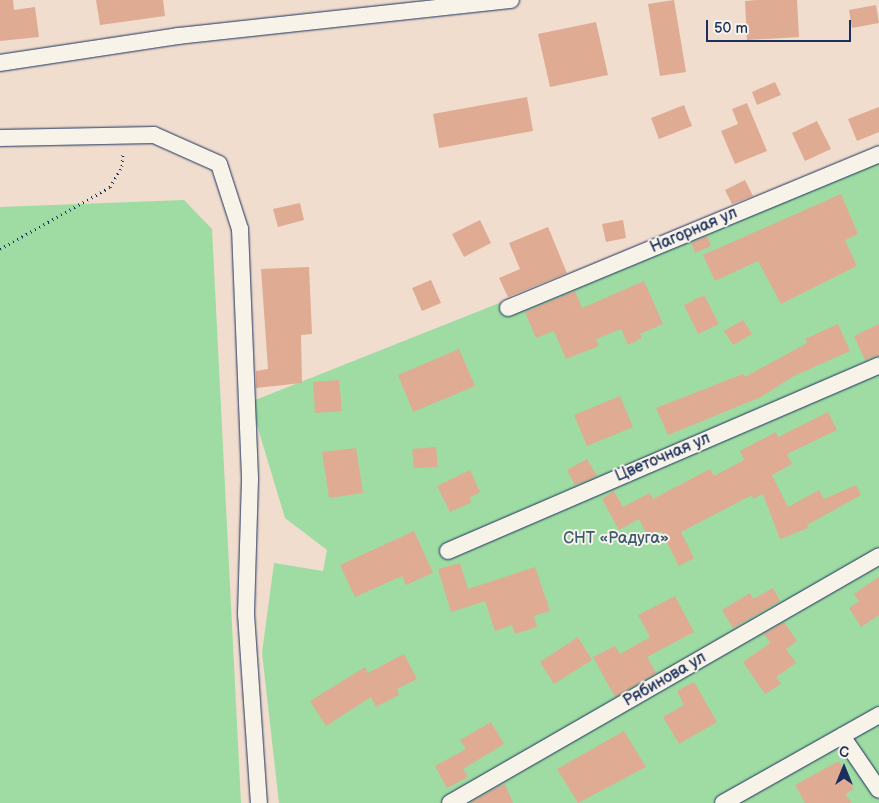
<!DOCTYPE html>
<html>
<head>
<meta charset="utf-8">
<style>
	body { margin:0 }
	#map { position:relative; width:879px; height:803px; overflow:hidden; background:#f0ddce; font-family:"Balsamiq Sans",sans-serif }
	div>[style] { position:absolute }
	.green>* { inset:0; background:#9fdca3 }
	.building>* { inset:0; background:#dfab93 }
	.path>* { height:3px; margin-top:-1.5px; transform-origin:0; background:repeating-linear-gradient(90deg,#1b2f5e 0 1px,transparent 0 5px) }
	.roads { filter:drop-shadow(0 0 1px #1b2f5e) drop-shadow(0 0 1px #1b2f5e) }
	.street>* { height:16px; margin:-8px; padding:0 8px; transform-origin:8px; border-radius:8px; background:#f7f3e8 }
	span { translate:-50% -50%; white-space:nowrap; text-align:center; line-height:1.15; -webkit-text-stroke:4px #f7f3e8; paint-order:stroke }
	.street-label { font-size:16px; color:#1b2f5e }
	.park-label { font-size:16px; color:#3c5a6f }
	.north { position:absolute; left:819px; top:743px; width:50px; height:50px; -webkit-text-stroke:4px #f7f3e8; paint-order:stroke; rotate:0deg; font-size:14px; font-weight:700; line-height:20px; text-align:center; color:#1b2f5e }
	.north::after { content:''; display:block; margin:auto; width:18px; height:22px; background:#1b2f5e; clip-path:polygon(50% 0,100% 100%,50% 72%,0 100%) }
	.scale { position:absolute; left:706px; top:20px; width:145px; height:22px; box-sizing:border-box; border:2px solid #1b2f5e; border-top:0; padding-left:6px; font-size:15px; line-height:18px; white-space:nowrap; color:#1b2f5e; -webkit-text-stroke:4px #f7f3e8; paint-order:stroke }
</style>
</head>
<body>
<div id="map">
	<div class="green">
		<div style="clip-path:polygon(879px 152px,879px 803px,279px 803px,262px 653px,274px 563px,323px 571px,327px 550px,285px 518px,250px 402px)"></div>
		<div style="clip-path:polygon(184px 200px,212px 229px,241px 803px,0 803px,0 207px)"></div>
	</div>
	<div class="building">
		<div style="clip-path:polygon(0 0,13px 0,14px 10px,35px 7px,39px 37px,0 41px)"></div>
		<div style="clip-path:polygon(96px 0,163px 0,165px 16px,100px 25px)"></div>
		<div style="clip-path:polygon(674px 0,686px 72px,660px 76px,648px 4px)"></div>
		<div style="clip-path:polygon(757px 0,797px 0,799px 37px,747px 40px,745px 1px)"></div>
		<div style="clip-path:polygon(876px 5px,879px 23px,852px 28px,849px 10px)"></div>
		<div style="clip-path:polygon(596px 22px,608px 75px,550px 87px,538px 34px)"></div>
		<div style="clip-path:polygon(775px 82px,781px 95px,757px 105px,752px 92px)"></div>
		<div style="clip-path:polygon(527px 97px,533px 131px,439px 148px,433px 114px)"></div>
		<div style="clip-path:polygon(747px 103px,767px 151px,735px 164px,721px 131px,738px 124px,732px 109px)"></div>
		<div style="clip-path:polygon(684px 105px,692px 126px,659px 139px,651px 118px)"></div>
		<div style="clip-path:polygon(879px 107px,879px 132px,857px 141px,848px 119px)"></div>
		<div style="clip-path:polygon(817px 121px,831px 149px,805px 161px,792px 133px)"></div>
		<div style="clip-path:polygon(745px 180px,753px 196px,732px 204px,725px 190px)"></div>
		<div style="clip-path:polygon(841px 194px,858px 234px,845px 240px,857px 266px,781px 304px,758px 261px,715px 281px,703px 255px)"></div>
		<div style="clip-path:polygon(300px 203px,304px 220px,278px 227px,273px 209px)"></div>
		<div style="clip-path:polygon(480px 220px,491px 243px,464px 257px,452px 234px)"></div>
		<div style="clip-path:polygon(623px 220px,626px 238px,606px 242px,602px 224px)"></div>
		<div style="clip-path:polygon(548px 227px,567px 273px,508px 297px,499px 278px,520px 269px,509px 243px)"></div>
		<div style="clip-path:polygon(707px 236px,711px 246px,695px 253px,691px 243px)"></div>
		<div style="clip-path:polygon(309px 267px,312px 334px,301px 335px,302px 383px,256px 388px,256px 371px,268px 369px,261px 269px)"></div>
		<div style="clip-path:polygon(431px 280px,441px 303px,422px 311px,412px 288px)"></div>
		<div style="clip-path:polygon(644px 281px,663px 324px,640px 334px,642px 338px,628px 345px,621px 329px,596px 339px,599px 346px,566px 359px,554px 331px,536px 338px,525px 312px,575px 291px,582px 308px)"></div>
		<div style="clip-path:polygon(704px 295px,719px 324px,698px 334px,684px 305px)"></div>
		<div style="clip-path:polygon(743px 320px,752px 334px,733px 345px,724px 331px)"></div>
		<div style="clip-path:polygon(838px 324px,850px 351px,794px 376px,761px 397px,668px 435px,656px 408px,743px 374px,745px 377px,807px 343px,805px 339px)"></div>
		<div style="clip-path:polygon(879px 324px,879px 355px,865px 360px,854px 336px)"></div>
		<div style="clip-path:polygon(459px 349px,475px 386px,413px 412px,398px 375px)"></div>
		<div style="clip-path:polygon(339px 380px,342px 411px,315px 413px,313px 382px)"></div>
		<div style="clip-path:polygon(620px 396px,633px 427px,587px 446px,574px 415px)"></div>
		<div style="clip-path:polygon(828px 412px,837px 430px,787px 454px,792px 464px,772px 475px,788px 507px,819px 490px,824px 499px,856px 485px,861px 495px,807px 525px,808px 528px,780px 539px,763px 494px,753px 499px,752px 495px,681px 532px,694px 558px,679px 566px,661px 531px,648px 537px,639px 519px,619px 530px,602px 499px,614px 491px,623px 507px,650px 493px,653px 499px,710px 469px,714px 476px,744px 460px,740px 451px,776px 432px,778px 437px)"></div>
		<div style="clip-path:polygon(436px 447px,438px 467px,414px 468px,412px 449px)"></div>
		<div style="clip-path:polygon(356px 448px,363px 493px,329px 498px,322px 452px)"></div>
		<div style="clip-path:polygon(587px 459px,597px 476px,575px 485px,567px 470px)"></div>
		<div style="clip-path:polygon(470px 470px,480px 492px,469px 498px,472px 502px,450px 512px,437px 486px)"></div>
		<div style="clip-path:polygon(414px 531px,433px 573px,406px 585px,402px 576px,355px 597px,340px 565px)"></div>
		<div style="clip-path:polygon(460px 563px,468px 589px,535px 567px,550px 611px,534px 616px,537px 627px,515px 634px,512px 625px,495px 631px,485px 601px,451px 612px,438px 569px)"></div>
		<div style="clip-path:polygon(879px 577px,879px 615px,861px 627px,849px 608px,859px 601px,854px 594px)"></div>
		<div style="clip-path:polygon(773px 588px,780px 601px,733px 628px,722px 610px,750px 593px,753px 599px)"></div>
		<div style="clip-path:polygon(675px 596px,694px 632px,647px 657px,656px 673px,615px 697px,593px 657px,615px 646px,620px 654px,650px 637px,638px 615px)"></div>
		<div style="clip-path:polygon(784px 622px,797px 641px,786px 649px,796px 663px,776px 677px,781px 684px,765px 694px,743px 662px,770px 643px,764px 634px)"></div>
		<div style="clip-path:polygon(578px 637px,592px 660px,554px 684px,540px 662px)"></div>
		<div style="clip-path:polygon(404px 654px,417px 679px,397px 689px,399px 695px,376px 707px,371px 697px,326px 726px,310px 701px,365px 667px,368px 673px)"></div>
		<div style="clip-path:polygon(694px 682px,717px 722px,679px 744px,663px 717px,684px 705px,677px 691px)"></div>
		<div style="clip-path:polygon(491px 722px,504px 744px,463px 769px,468px 777px,447px 788px,435px 766px,466px 749px,460px 740px)"></div>
		<div style="clip-path:polygon(624px 731px,646px 767px,578px 803px,557px 769px)"></div>
		<div style="clip-path:polygon(839px 761px,854px 789px,845px 794px,852px 803px,805px 803px,795px 785px)"></div>
		<div style="clip-path:polygon(505px 784px,513px 803px,470px 803px,494px 789px)"></div>
	</div>
	<div class="path">
		<div style="left:0;top:249px;width:126px;rotate:-29.4deg"></div>
		<div style="left:110px;top:187px;width:24px;rotate:-60deg"></div>
		<div style="left:122px;top:166px;width:14px;rotate:-86deg"></div>
	</div>
	<div class="roads">
		<div class="street">
			<div style="left:0;top:63px;width:180px;rotate:-8.6deg"></div>
			<div style="left:178px;top:36px;width:335px;rotate:-6.2deg"></div>
			<div style="left:0;top:138px;width:154px;rotate:-1.1deg"></div>
			<div style="left:154px;top:135px;width:71px;rotate:24deg"></div>
			<div style="left:219px;top:164px;width:68px;rotate:72.1deg"></div>
			<div style="left:240px;top:229px;width:250px;rotate:87.7deg"></div>
			<div style="left:250px;top:479px;width:135px;rotate:91.7deg"></div>
			<div style="left:246px;top:614px;width:189px;rotate:86.1deg"></div>
			<div style="left:508px;top:308px;width:402px;rotate:-22.5deg"></div>
			<div style="left:448px;top:551px;width:469px;rotate:-23.3deg"></div>
			<div style="left:842px;top:736px;width:65px;rotate:55.6deg"></div>
			<div style="left:450px;top:803px;width:495px;rotate:-29.9deg"></div>
			<div style="left:723px;top:803px;width:179px;rotate:-29.4deg"></div>
		</div>
	</div>
	<div class="street-label">
		<span style="left:694px;top:231px;rotate:-23deg">Нагорная ул</span>
		<span style="left:663px;top:458px;rotate:-23deg">Цветочная ул</span>
		<span style="left:665px;top:680px;rotate:-30deg">Рябинова ул</span>
	</div>
	<div class="park-label">
		<span style="left:616px;top:539px">СНТ «Радуга»</span>
	</div>
	<div class="north">С</div>
	<div class="scale">50 m</div>
</div>
</body>
</html>
